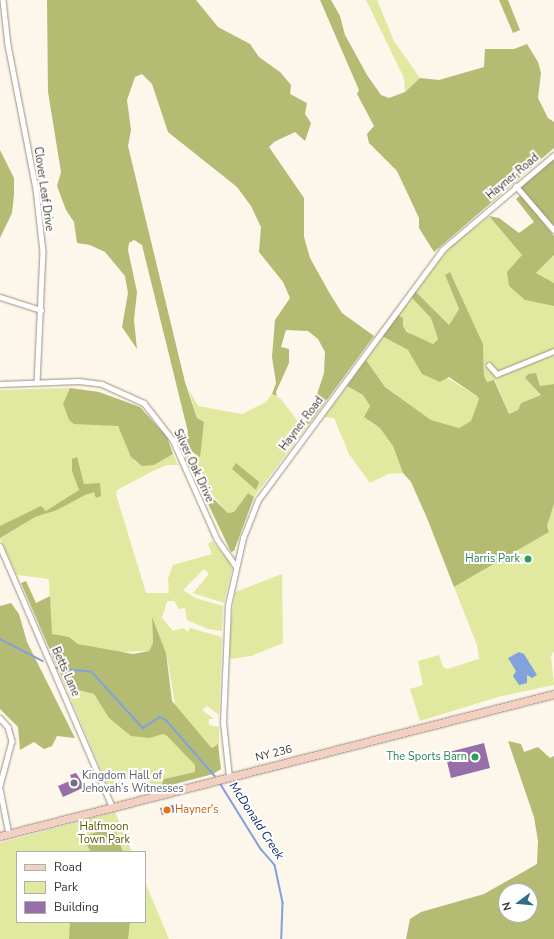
<!DOCTYPE html>
<html>
<head>
<meta charset="utf-8">
<style>
	body { margin:0 }
	#map { position:relative; width:554px; height:939px; overflow:hidden; background:#fdf6ea; font-family:"Nunito Sans",sans-serif }
	div>[style] { position:absolute }
	.green>* { inset:0; background:#e1e9a1 }
	.forest>* { inset:0; background:#b4bb73 }
	.water>* { inset:0; background:#82a1dd }
	.stream>* { height:1.5px; margin:-0.75px; padding:0 0.75px; transform-origin:0.75px; border-radius:0.75px; background:#82a1dd }
	.building>* { inset:0; background:#976ea7 }
	.roads { filter:drop-shadow(0 0 1px #9c917f) drop-shadow(0 0 1px #9c917f) }
	.minor>* { height:4.5px; margin:-2.25px; padding:0 2.25px; transform-origin:2.25px; border-radius:2.25px; background:#fff }
	.secondary>* { height:7px; margin:-3.5px; padding:0 3.5px; transform-origin:3.5px; border-radius:3.5px; background:#f2d1c3 }
	.dots>* { width:11px; height:11px; translate:-50% -50%; box-sizing:border-box; border:2px solid #fff; border-radius:50% }
	span { translate:-50% -50%; white-space:nowrap; text-align:center; line-height:1.15; -webkit-text-stroke:4px #fff; paint-order:stroke }
	.street-label { font-size:11px; color:#3a352e }
	.leisure-label { font-size:11px; color:#27864d }
	.right { translate:-100% -50%; text-align:right }
	.worship-label { font-size:11px; color:#5b616d }
	.left { translate:0 -50%; text-align:left }
	.food-label { font-size:11px; color:#c56008 }
	.park-label { font-size:11px; color:#555a00 }
	.water-label { font-size:12px; color:#08266b; font-style:italic }
	.legend { position:absolute; left:16px; top:851px; width:130px; height:72px; box-sizing:border-box; background:#fff; border:1px solid #b0aeab; margin:0; padding:5px 7px; list-style:none; font-size:12px; color:#3a352e }
	.legend li { display:flex; align-items:center; gap:8px; height:20px }
	.legend b { width:20px; border:1px solid #b0aeab }
	.north { position:absolute; left:498px; top:883px; width:40px; height:40px; box-sizing:border-box; background:#fff; border:1px solid #b0aeab; border-radius:50%; rotate:254deg; font-size:11px; font-weight:700; line-height:16px; text-align:center; color:#3a352e }
	.north::after { content:''; display:block; margin:auto; width:14px; height:18px; background:#2e6e82; clip-path:polygon(50% 0,100% 100%,50% 72%,0 100%) }
</style>
</head>
<body>
<div id="map">
	<div class="green">
		<div style="clip-path:polygon(366px 0,377px 0,394px 41px,420px 78px,405px 92px,404px 78px)"></div>
		<div style="clip-path:polygon(489px 216px,522px 255px,507px 272px,525px 300px,554px 306px,554px 384px,540px 386px,536px 373px,528px 374px,525px 378px,541px 395px,521px 403px,518px 410px,509px 414px,495px 380px,487px 382px,484px 376px,483px 344px,450px 272px,445px 275px,459px 309px,449px 325px,415px 291px,451px 246px)"></div>
		<div style="clip-path:polygon(554px 255px,554px 283px,536px 273px)"></div>
		<div style="clip-path:polygon(411px 297px,431px 318px,438px 339px,433px 344px,413px 337px,403px 326px,403px 318px,398px 315px)"></div>
		<div style="clip-path:polygon(382px 336px,408px 350px,414px 358px,477px 396px,479px 399px,471px 421px,459px 428px,431px 420px,385px 387px,366px 360px)"></div>
		<div style="clip-path:polygon(347px 386px,363px 395px,370px 406px,370px 422px,380px 428px,393px 446px,403px 473px,388px 474px,370px 483px,349px 454px,334px 418px,324px 417px)"></div>
		<div style="clip-path:polygon(70px 388px,63px 404px,69px 420px,114px 424px,120px 429px,135px 462px,154px 465px,173px 454px,178px 465px,167px 465px,153px 471px,117px 490px,116px 494px,146px 593px,169px 593px,168px 579px,173px 565px,212px 554px,208px 544px,212px 541px,230px 562px,232px 569px,224px 603px,193px 593px,209px 574px,204px 569px,183px 590px,195px 598px,223px 606px,222px 631px,208px 629px,187px 620px,185px 608px,179px 609px,174px 601px,167px 601px,162px 618px,173px 631px,183px 628px,188px 632px,190px 628px,222px 637px,219px 715px,207px 706px,202px 710px,214px 719px,209px 719px,209px 725px,219px 727px,219px 746px,215px 745px,212px 748px,176px 709px,166px 653px,152px 619px,153px 643px,149px 651px,117px 652px,78px 644px,69px 637px,58px 646px,51px 630px,49px 579px,17px 575px,0 539px,0 390px)"></div>
		<div style="clip-path:polygon(188px 388px,198px 406px,242px 414px,266px 402px,272px 394px,281px 399px,299px 423px,309px 424px,254px 497px,248px 493px,234px 512px,228px 513px,204px 485px,200px 487px,177px 442px,185px 442px,194px 452px,201px 446px,204px 422px,197px 418px)"></div>
		<div style="clip-path:polygon(554px 504px,554px 651px,551px 656px,554px 685px,498px 697px,420px 721px,410px 689px,423px 685px,418px 661px,439px 655px,443px 667px,447px 669px,479px 659px,477px 645px,454px 587px,549px 532px,547px 526px)"></div>
		<div style="clip-path:polygon(282px 574px,283px 643px,251px 656px,230px 659px,230px 631px,235px 592px)"></div>
		<div style="clip-path:polygon(66px 687px,94px 694px,99px 702px,150px 738px,163px 734px,167px 736px,195px 765px,195px 772px,165px 779px,157px 790px,138px 777px,108px 787px)"></div>
		<div style="clip-path:polygon(115px 812px,132px 852px,17px 852px,17px 922px,145px 922px,145px 882px,169px 939px,0 939px,0 843px)"></div>
	</div>
	<div class="forest">
		<div style="clip-path:polygon(47px 0,196px 0,218px 27px,250px 44px,259px 57px,280px 72px,291px 85px,290px 94px,307px 103px,305px 114px,311px 123px,305px 141px,295px 132px,274px 142px,269px 147px,304px 198px,304px 237px,310px 258px,330px 294px,342px 313px,374px 336px,309px 424px,305px 423px,310px 416px,324px 373px,325px 352px,318px 339px,308px 331px,286px 330px,281px 347px,289px 349px,289px 363px,276px 392px,277px 396px,272px 394px,276px 383px,272px 357px,275px 320px,290px 298px,283px 282px,259px 252px,261px 227px,251px 206px,237px 187px,168px 132px,152px 84px,142px 74px,135px 77px,127px 100px,131px 130px,128px 146px,185px 382px,197px 418px,204px 422px,200px 457px,189px 449px,185px 442px,188px 432px,142px 245px,134px 240px,129px 243px,128px 250px,137px 292px,134px 320px,137px 349px,122px 327px,128px 293px,125px 276px,105px 252px,90px 245px,77px 243px,74px 222px,66px 210px,57px 186px,61px 172px,48px 92px)"></div>
		<div style="clip-path:polygon(320px 0,331px 0,340px 16px,345px 35px,367px 75px,381px 95px,389px 98px,405px 92px,420px 78px,439px 80px,484px 67px,485px 49px,514px 49px,527px 44px,538px 62px,541px 73px,538px 98px,548px 118px,554px 122px,554px 148px,434px 252px,419px 228px,419px 218px,397px 171px,369px 143px,367px 134px,374px 126px,357px 94px,359px 90px)"></div>
		<div style="clip-path:polygon(499px 0,508px 0,520px 30px,513px 33px)"></div>
		<div style="clip-path:polygon(0 150px,14px 178px,14px 195px,12px 213px,0 238px)"></div>
		<div style="clip-path:polygon(554px 159px,554px 227px,520px 187px)"></div>
		<div style="clip-path:polygon(521px 195px,554px 236px,554px 255px,536px 273px,554px 283px,554px 306px,525px 300px,509px 286px,507px 272px,522px 255px,489px 216px,499px 218px,519px 233px,534px 222px,516px 199px)"></div>
		<div style="clip-path:polygon(450px 272px,483px 344px,484px 376px,487px 382px,494px 380px,509px 414px,518px 410px,521px 403px,541px 395px,525px 378px,528px 374px,536px 373px,540px 386px,554px 384px,554px 504px,547px 526px,549px 532px,454px 587px,427px 518px,411px 482px,403px 473px,393px 446px,380px 428px,364px 417px,370px 406px,363px 395px,347px 386px,366px 360px,385px 387px,431px 420px,459px 428px,471px 421px,479px 399px,477px 396px,449px 377px,440px 382px,422px 374px,408px 350px,382px 336px,398px 315px,403px 318px,403px 326px,407px 332px,433px 344px,438px 339px,431px 318px,411px 297px,415px 291px,449px 325px,459px 309px,445px 275px)"></div>
		<div style="clip-path:polygon(70px 388px,99px 392px,140px 407px,167px 437px,173px 454px,154px 465px,142px 466px,131px 457px,118px 426px,74px 424px,69px 420px,63px 404px)"></div>
		<div style="clip-path:polygon(77px 457px,84px 484px,100px 483px,101px 496px,96px 498px,94px 492px,85px 495px,57px 510px,35px 517px,0 538px,0 526px,41px 506px,46px 511px,79px 490px,72px 471px,72px 459px)"></div>
		<div style="clip-path:polygon(236px 463px,259px 482px,256px 490px,232px 469px)"></div>
		<div style="clip-path:polygon(204px 484px,214px 499px,228px 513px,234px 512px,248px 493px,254px 497px,234px 551px,231px 552px,200px 487px)"></div>
		<div style="clip-path:polygon(26px 581px,36px 603px,50px 596px,52px 634px,69px 637px,78px 644px,133px 654px,149px 651px,153px 643px,152px 617px,166px 653px,172px 701px,209px 745px,212px 748px,218px 744px,221px 769px,213px 774px,160px 788px,164px 779px,195px 772px,195px 765px,167px 736px,163px 734px,150px 738px,131px 736px,109px 718px,94px 694px,66px 687px,21px 583px)"></div>
		<div style="clip-path:polygon(11px 603px,19px 614px,27px 642px,75px 738px,57px 736px,52px 746px,44px 749px,34px 742px,20px 750px,18px 727px,0 709px,0 606px)"></div>
		<div style="clip-path:polygon(evenodd,508px 741px,521px 744px,524px 752px,538px 747px,550px 758px,554px 756px,554px 939px,406px 939px,410px 919px,421px 912px,484px 894px,537px 864px,538px 841px,534px 817px,508px 741px,506px 891px,530px 891px,530px 915px,506px 915px,506px 891px)"></div>
		<div style="clip-path:polygon(109px 828px,116px 832px,123px 852px,91px 852px,82px 837px)"></div>
		<div style="clip-path:polygon(70px 922px,130px 922px,128px 939px,69px 939px)"></div>
	</div>
	<div class="water">
		<div style="clip-path:polygon(519px 652px,524px 654px,537px 675px,532px 678px,527px 675px,527px 683px,519px 685px,513px 676px,516px 671px,508px 658px)"></div>
	</div>
	<div class="stream">
		<div style="left:0;top:639px;width:48px;rotate:27.1deg"></div>
		<div style="left:56px;top:668px;width:36px;rotate:6deg"></div>
		<div style="left:92px;top:672px;width:76px;rotate:47.7deg"></div>
		<div style="left:143px;top:728px;width:20px;rotate:-33deg"></div>
		<div style="left:160px;top:717px;width:7px;rotate:27deg"></div>
		<div style="left:166px;top:720px;width:74px;rotate:48.8deg"></div>
		<div style="left:220px;top:783px;width:78px;rotate:58.2deg"></div>
		<div style="left:261px;top:849px;width:21px;rotate:49deg"></div>
		<div style="left:275px;top:865px;width:39px;rotate:78deg"></div>
		<div style="left:283px;top:903px;width:36px;rotate:92deg"></div>
	</div>
	<div class="building">
		<div style="clip-path:polygon(484px 743px,490px 768px,451px 778px,445px 753px)"></div>
		<div style="clip-path:polygon(76px 773px,85px 787px,63px 797px,58px 786px,72px 780px,70px 775px)"></div>
		<div style="clip-path:polygon(173px 805px,175px 812px,162px 815px,160px 808px)"></div>
	</div>
	<div class="roads">
		<div class="minor">
			<div style="left:3px;top:0;width:45px;rotate:83.7deg"></div>
			<div style="left:8px;top:45px;width:147px;rotate:79deg"></div>
			<div style="left:36px;top:189px;width:62px;rotate:83.6deg"></div>
			<div style="left:43px;top:251px;width:131px;rotate:92.6deg"></div>
			<div style="left:516px;top:186px;width:58px;rotate:49.2deg"></div>
			<div style="left:0;top:297px;width:43px;rotate:17.6deg"></div>
			<div style="left:489px;top:365px;width:12px;rotate:48deg"></div>
			<div style="left:497px;top:374px;width:61px;rotate:-22deg"></div>
			<div style="left:0;top:384px;width:79px;rotate:-2.2deg"></div>
			<div style="left:79px;top:381px;width:23px;rotate:7deg"></div>
			<div style="left:102px;top:384px;width:46px;rotate:24.3deg"></div>
			<div style="left:144px;top:403px;width:47px;rotate:51.9deg"></div>
			<div style="left:173px;top:440px;width:108px;rotate:66deg"></div>
			<div style="left:217px;top:539px;width:32px;rotate:55deg"></div>
			<div style="left:0;top:546px;width:283px;rotate:66.7deg"></div>
			<div style="left:0;top:718px;width:12px;rotate:48deg"></div>
			<div style="left:8px;top:727px;width:15px;rotate:74deg"></div>
			<div style="left:12px;top:741px;width:47px;rotate:104.9deg"></div>
			<div style="left:229px;top:777px;width:54px;rotate:-96.3deg"></div>
			<div style="left:223px;top:723px;width:118px;rotate:-87.6deg"></div>
			<div style="left:228px;top:605px;width:69px;rotate:-77.4deg"></div>
			<div style="left:243px;top:538px;width:41px;rotate:-68.5deg"></div>
			<div style="left:258px;top:500px;width:310px;rotate:-53.6deg"></div>
			<div style="left:442px;top:250px;width:147px;rotate:-40.3deg"></div>
			<div style="left:0;top:789px;width:46px;rotate:78.7deg"></div>
		</div>
		<div class="secondary">
			<div style="left:0;top:836px;width:572px;rotate:-14.38deg"></div>
		</div>
	</div>
	<div class="dots">
		<div style="left:528px;top:559px;background:#2e9e5b"></div>
		<div style="left:475px;top:757px;background:#2e9e5b"></div>
		<div style="left:74px;top:783px;background:#6b7280"></div>
		<div style="left:167px;top:810px;background:#e8710a"></div>
	</div>
	<div class="street-label">
		<span style="left:513px;top:177px;rotate:-40deg">Hayner Road</span>
		<span style="left:43px;top:189px;rotate:82deg">Clover Leaf Drive</span>
		<span style="left:302px;top:424px;rotate:-53deg">Hayner Road</span>
		<span style="left:193px;top:466px;rotate:65deg">Silver Oak Drive</span>
		<span style="left:65px;top:672px;rotate:66deg">Betts Lane</span>
		<span style="left:274px;top:754px;rotate:-14deg">NY 236</span>
	</div>
	<div class="leisure-label">
		<span class="right" style="left:520px;top:559px">Harris Park</span>
		<span class="right" style="left:467px;top:757px">The Sports Barn</span>
	</div>
	<div class="worship-label">
		<span class="left" style="left:82px;top:783px">Kingdom Hall of<br>Jehovah’s Witnesses</span>
	</div>
	<div class="food-label">
		<span class="left" style="left:175px;top:810px">Hayner's</span>
	</div>
	<div class="park-label">
		<span style="left:104px;top:834px">Halfmoon<br>Town Park</span>
	</div>
	<div class="water-label">
		<span style="left:256px;top:821px;rotate:57deg">McDonald Creek</span>
	</div>
	<ul class="legend">
	<li><b style="height:5px;background:#f2d1c3"></b>Road</li>
	<li><b style="height:11px;background:#e1e9a1"></b>Park</li>
	<li><b style="height:11px;background:#976ea7"></b>Building</li>
	</ul>
	<div class="north">N</div>
</div>
</body>
</html>
